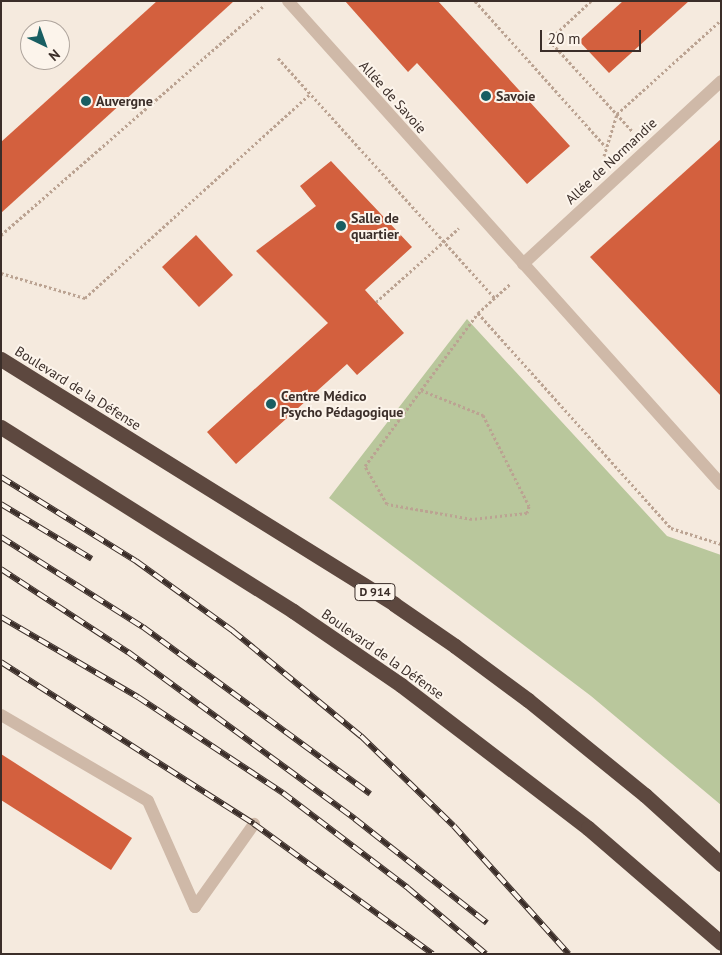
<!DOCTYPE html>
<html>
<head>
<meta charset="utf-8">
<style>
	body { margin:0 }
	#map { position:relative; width:722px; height:955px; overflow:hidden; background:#f5eade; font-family:"PT Sans",sans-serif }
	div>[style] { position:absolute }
	.green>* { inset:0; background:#b9c79c }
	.building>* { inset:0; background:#d3603e }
	.path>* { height:3px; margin-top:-1.5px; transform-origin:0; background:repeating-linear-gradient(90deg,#bba392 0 2.5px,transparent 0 5px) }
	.minor>* { height:12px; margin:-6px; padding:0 6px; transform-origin:6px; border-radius:6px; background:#cfb9a8 }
	.highway>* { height:15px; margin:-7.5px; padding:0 7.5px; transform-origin:7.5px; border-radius:7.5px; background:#5d483f }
	.rail>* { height:5.5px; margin-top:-2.75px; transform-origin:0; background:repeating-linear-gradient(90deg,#fcf4eb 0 11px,#3b2e29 0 22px); box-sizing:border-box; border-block:1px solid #3b2e29 }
	.dots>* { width:14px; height:14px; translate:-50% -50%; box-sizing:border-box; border:2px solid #fcf4eb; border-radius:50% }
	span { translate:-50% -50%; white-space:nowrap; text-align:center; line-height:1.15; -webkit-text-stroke:4px #fcf4eb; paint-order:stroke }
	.shield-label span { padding:1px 4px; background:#fcf4eb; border:1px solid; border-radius:4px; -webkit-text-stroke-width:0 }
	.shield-label { font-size:12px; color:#3b2e29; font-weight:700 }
	.poi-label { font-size:14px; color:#3b2e29; font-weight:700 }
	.left { translate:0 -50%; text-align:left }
	.street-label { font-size:14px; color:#3b2e29 }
	.frame { position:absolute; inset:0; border:2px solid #3b2e29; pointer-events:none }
	.north { position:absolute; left:20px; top:20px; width:50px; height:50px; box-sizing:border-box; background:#fcf4eb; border:1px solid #afa59d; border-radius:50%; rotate:138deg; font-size:14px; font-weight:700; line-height:20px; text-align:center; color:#3b2e29 }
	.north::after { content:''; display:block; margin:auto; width:18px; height:22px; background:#195e62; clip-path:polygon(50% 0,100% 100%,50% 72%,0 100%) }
	.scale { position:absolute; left:540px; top:30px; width:101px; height:22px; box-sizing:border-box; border:2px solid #3b2e29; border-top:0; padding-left:6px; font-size:15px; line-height:18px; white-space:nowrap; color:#3b2e29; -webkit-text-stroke:4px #fcf4eb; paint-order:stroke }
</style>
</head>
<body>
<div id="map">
	<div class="green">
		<div style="clip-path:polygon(467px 319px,667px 536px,721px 555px,721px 805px,591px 696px,329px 498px)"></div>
	</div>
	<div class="building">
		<div style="clip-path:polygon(157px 1px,234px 1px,1px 213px,1px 142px)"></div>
		<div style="clip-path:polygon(345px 1px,438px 1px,570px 146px,527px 184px,417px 63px,408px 72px)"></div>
		<div style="clip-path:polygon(623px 1px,689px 1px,609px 73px,579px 41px)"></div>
		<div style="clip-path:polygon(721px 139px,721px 396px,590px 257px)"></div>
		<div style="clip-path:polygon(331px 161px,412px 247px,365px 290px,404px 333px,357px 375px,347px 364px,236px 464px,207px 432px,328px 323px,256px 251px,316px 206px,300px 186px)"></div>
		<div style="clip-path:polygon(196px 235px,233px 275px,199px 307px,162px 267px)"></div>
		<div style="clip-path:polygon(1px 754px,132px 838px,111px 870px,1px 800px)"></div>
	</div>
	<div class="path">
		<div style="left:475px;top:1px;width:195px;rotate:48.1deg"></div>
		<div style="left:591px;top:1px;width:57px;rotate:137.1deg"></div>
		<div style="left:549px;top:40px;width:125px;rotate:47.6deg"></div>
		<div style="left:278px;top:58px;width:324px;rotate:47.9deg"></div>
		<div style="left:604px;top:156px;width:44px;rotate:-72.8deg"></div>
		<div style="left:617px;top:114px;width:140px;rotate:-42.1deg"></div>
		<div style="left:1px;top:235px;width:350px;rotate:-41.1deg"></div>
		<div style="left:1px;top:273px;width:88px;rotate:16.6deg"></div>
		<div style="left:85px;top:298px;width:304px;rotate:-42.2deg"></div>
		<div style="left:376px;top:302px;width:111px;rotate:-41.7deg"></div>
		<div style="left:478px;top:313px;width:289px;rotate:48.1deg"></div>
		<div style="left:671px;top:528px;width:52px;rotate:17.7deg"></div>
		<div style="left:421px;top:390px;width:67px;rotate:22deg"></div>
		<div style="left:483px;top:415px;width:102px;rotate:63.2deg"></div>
		<div style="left:529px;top:506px;width:7px;rotate:106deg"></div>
		<div style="left:527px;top:513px;width:55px;rotate:173.8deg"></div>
		<div style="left:472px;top:519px;width:86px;rotate:-170deg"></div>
		<div style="left:387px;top:504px;width:44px;rotate:-120.1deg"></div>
		<div style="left:365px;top:466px;width:94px;rotate:-53.6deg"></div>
		<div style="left:421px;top:390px;width:96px;rotate:-53.5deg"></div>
		<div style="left:478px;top:313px;width:43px;rotate:-42.2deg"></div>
	</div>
	<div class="minor">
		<div style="left:288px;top:1px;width:649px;rotate:48.12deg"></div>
		<div style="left:523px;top:264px;width:270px;rotate:-42.7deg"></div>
		<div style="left:1px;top:715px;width:170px;rotate:30.3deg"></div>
		<div style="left:148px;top:801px;width:116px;rotate:66.1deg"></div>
		<div style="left:195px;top:907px;width:102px;rotate:-54.6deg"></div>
	</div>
	<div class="highway">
		<div style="left:1px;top:359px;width:463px;rotate:31.9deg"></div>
		<div style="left:394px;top:604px;width:74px;rotate:34.5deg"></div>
		<div style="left:455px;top:646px;width:91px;rotate:36.5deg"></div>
		<div style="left:528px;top:700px;width:151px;rotate:39.1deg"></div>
		<div style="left:645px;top:795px;width:103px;rotate:42.2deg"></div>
		<div style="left:1px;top:427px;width:345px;rotate:32.2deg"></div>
		<div style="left:293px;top:611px;width:131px;rotate:34.4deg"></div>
		<div style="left:401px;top:685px;width:235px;rotate:37.4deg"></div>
		<div style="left:588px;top:828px;width:176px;rotate:40.8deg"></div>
	</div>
	<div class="rail">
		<div style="left:1px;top:477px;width:159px;rotate:31.9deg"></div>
		<div style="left:136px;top:561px;width:120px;rotate:35.8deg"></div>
		<div style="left:233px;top:631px;width:166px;rotate:39.4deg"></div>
		<div style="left:361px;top:736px;width:129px;rotate:44.1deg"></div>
		<div style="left:454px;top:826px;width:172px;rotate:48.1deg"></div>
		<div style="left:1px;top:504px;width:106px;rotate:31.1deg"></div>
		<div style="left:1px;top:537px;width:168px;rotate:32.4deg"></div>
		<div style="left:143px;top:627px;width:282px;rotate:36.3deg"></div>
		<div style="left:1px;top:569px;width:152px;rotate:33.2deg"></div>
		<div style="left:128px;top:652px;width:282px;rotate:36.3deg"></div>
		<div style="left:355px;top:819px;width:168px;rotate:38.2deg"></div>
		<div style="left:1px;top:617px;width:159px;rotate:30.3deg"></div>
		<div style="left:138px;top:697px;width:174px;rotate:33.5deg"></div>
		<div style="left:283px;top:793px;width:157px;rotate:37.2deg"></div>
		<div style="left:408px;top:888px;width:102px;rotate:40.2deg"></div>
		<div style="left:1px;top:662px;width:300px;rotate:32.6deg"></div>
		<div style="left:254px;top:824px;width:221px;rotate:36deg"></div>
	</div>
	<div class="dots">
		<div style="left:486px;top:96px;background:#195e62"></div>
		<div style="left:86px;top:101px;background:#195e62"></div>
		<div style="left:341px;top:226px;background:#195e62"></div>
		<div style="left:271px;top:404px;background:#195e62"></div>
	</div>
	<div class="shield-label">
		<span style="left:375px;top:592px">D 914</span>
	</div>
	<div class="poi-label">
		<span class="left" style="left:496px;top:96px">Savoie</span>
		<span class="left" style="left:96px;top:101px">Auvergne</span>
		<span class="left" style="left:351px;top:226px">Salle de<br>quartier</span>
		<span class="left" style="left:281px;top:404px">Centre Médico<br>Psycho Pédagogique</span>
	</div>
	<div class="street-label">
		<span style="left:393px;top:97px;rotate:48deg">Allée de Savoie</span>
		<span style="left:611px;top:161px;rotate:-43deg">Allée de Normandie</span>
		<span style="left:78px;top:388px;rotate:32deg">Boulevard de la Défense</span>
		<span style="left:383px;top:654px;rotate:35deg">Boulevard de la Défense</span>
	</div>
	<div class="frame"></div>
	<div class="north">N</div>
	<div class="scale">20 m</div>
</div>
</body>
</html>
